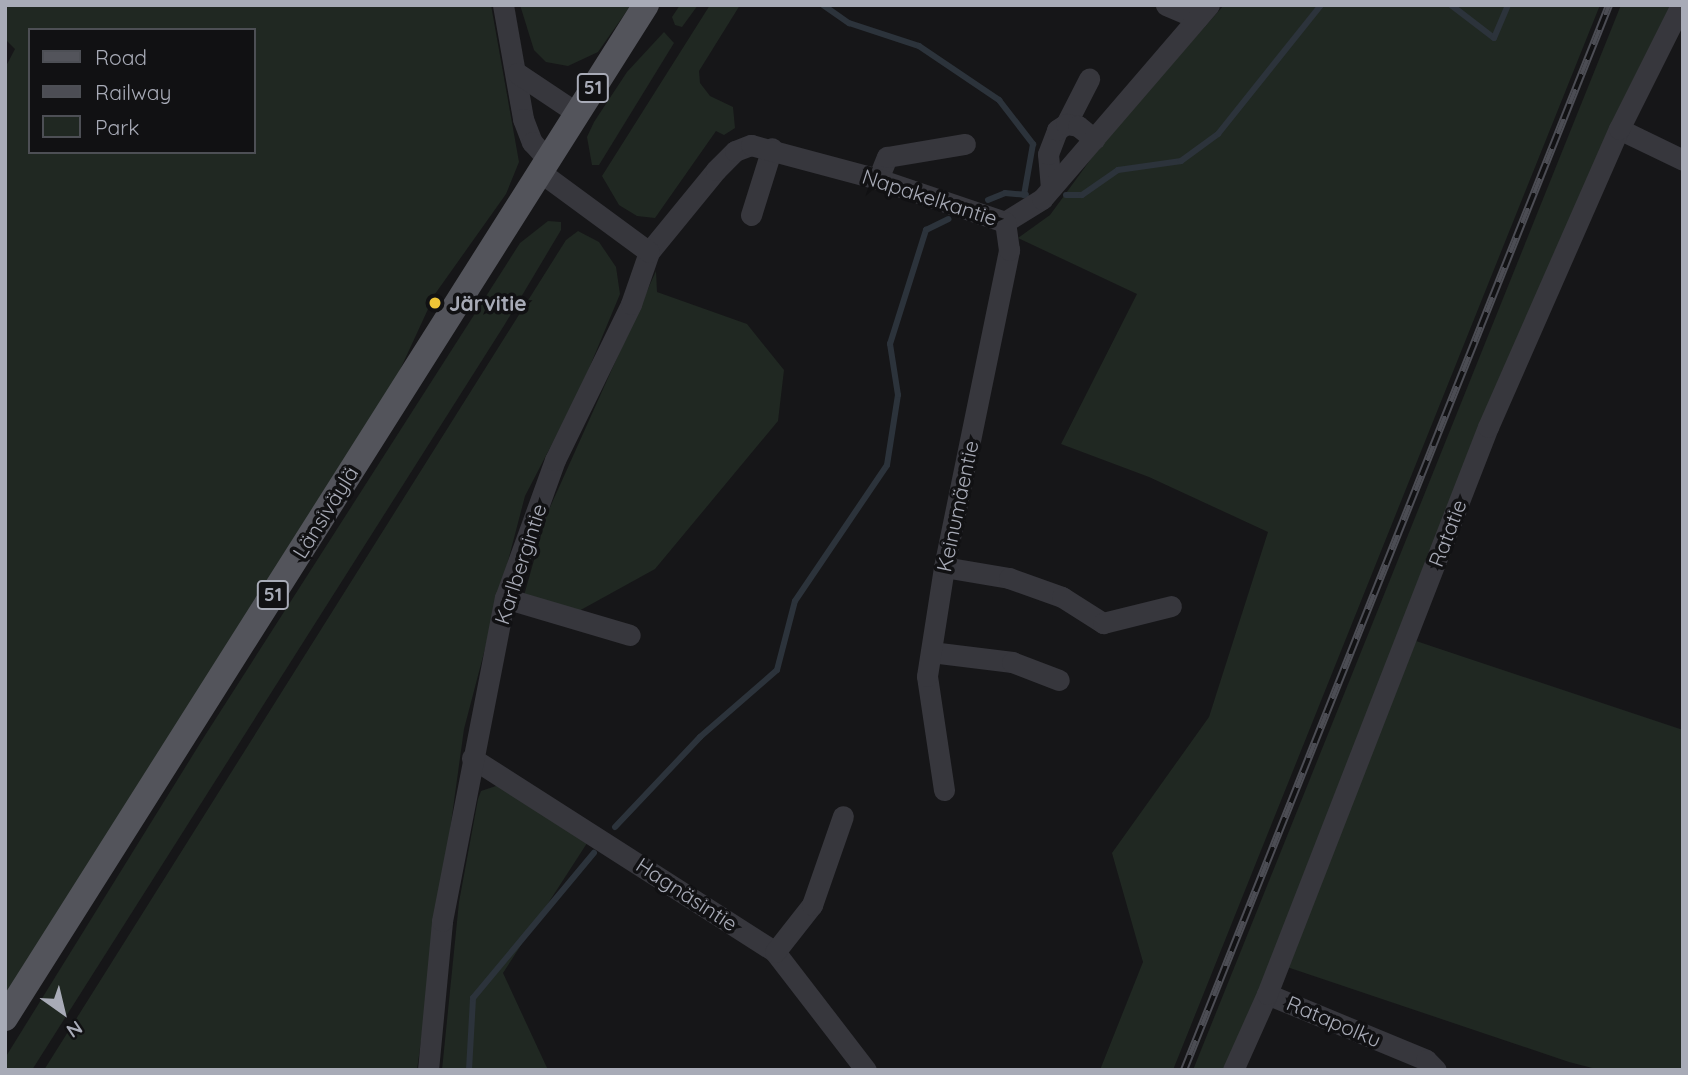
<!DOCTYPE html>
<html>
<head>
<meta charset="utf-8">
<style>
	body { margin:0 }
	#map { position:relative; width:1688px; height:1075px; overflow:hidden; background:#161618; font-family:Quicksand,sans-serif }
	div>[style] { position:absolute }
	.green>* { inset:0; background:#202822 }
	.stream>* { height:6px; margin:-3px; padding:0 3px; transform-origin:3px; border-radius:3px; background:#2c333b }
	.minor>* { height:21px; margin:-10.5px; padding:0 10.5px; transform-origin:10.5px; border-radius:10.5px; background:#37373d }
	.major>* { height:26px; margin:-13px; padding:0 13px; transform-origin:13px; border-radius:13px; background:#53545b }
	.rail>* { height:8px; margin-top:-4px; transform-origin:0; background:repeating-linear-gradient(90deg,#111113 0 16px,#4c4d54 0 32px); box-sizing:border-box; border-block:2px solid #4c4d54 }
	.dots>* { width:19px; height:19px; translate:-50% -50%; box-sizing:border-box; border:4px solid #111113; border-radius:50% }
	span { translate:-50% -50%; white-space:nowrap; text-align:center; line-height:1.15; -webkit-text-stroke:7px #111113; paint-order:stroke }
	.shield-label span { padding:2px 5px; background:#111113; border:2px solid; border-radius:5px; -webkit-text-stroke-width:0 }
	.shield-label { font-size:19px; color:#a8abb7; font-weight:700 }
	.street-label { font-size:21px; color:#a8abb7 }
	.poi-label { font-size:21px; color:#a8abb7; font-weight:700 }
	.left { translate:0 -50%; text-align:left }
	.frame { position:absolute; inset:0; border:7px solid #a8abb7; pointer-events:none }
	.legend { position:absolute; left:28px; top:28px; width:228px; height:126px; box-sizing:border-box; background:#111113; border:2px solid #4d4f55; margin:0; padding:9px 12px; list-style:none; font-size:21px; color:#a8abb7 }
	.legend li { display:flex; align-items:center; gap:14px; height:35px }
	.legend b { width:35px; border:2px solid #4d4f55 }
	.north { position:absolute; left:28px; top:977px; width:70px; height:70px; -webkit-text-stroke:5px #111113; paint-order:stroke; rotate:146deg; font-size:19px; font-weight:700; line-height:28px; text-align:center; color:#a8abb7 }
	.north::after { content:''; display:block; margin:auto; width:24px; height:32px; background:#a8abb7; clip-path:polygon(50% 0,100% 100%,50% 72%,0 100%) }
</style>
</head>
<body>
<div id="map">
	<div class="green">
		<div style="clip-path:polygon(evenodd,5px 5px,491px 5px,519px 162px,506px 194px,435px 294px,399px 372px,5px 997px,5px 68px,15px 49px,5px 39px,5px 5px,30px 30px,254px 30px,254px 152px,30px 152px,30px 30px)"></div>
		<div style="clip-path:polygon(520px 5px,631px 5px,598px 52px,568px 66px,546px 62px,534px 50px)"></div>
		<div style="clip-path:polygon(680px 5px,698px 5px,682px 27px,675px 25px,672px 17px)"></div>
		<div style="clip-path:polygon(710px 5px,740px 5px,699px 71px,700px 83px,710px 96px,733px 107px,735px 128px,724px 135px,716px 131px,655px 218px,637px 216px,619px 205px,602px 176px)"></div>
		<div style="clip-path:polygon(1224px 5px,1600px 5px,1173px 1070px,1100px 1070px,1143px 962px,1112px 853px,1209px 717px,1268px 532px,1149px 477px,1061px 444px,1137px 294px,1018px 238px,1050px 215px,1107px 137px)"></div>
		<div style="clip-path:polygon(1621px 5px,1675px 5px,1229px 1070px,1193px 1070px)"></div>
		<div style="clip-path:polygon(664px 32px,674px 43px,599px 165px,592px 165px,587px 137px,594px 122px,627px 72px)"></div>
		<div style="clip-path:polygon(548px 221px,561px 222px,561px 230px,505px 324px,32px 1070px,5px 1070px,5px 1058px,204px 737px,520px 243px)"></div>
		<div style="clip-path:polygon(578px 231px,599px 242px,616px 267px,620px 294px,580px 390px,525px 496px,464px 729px,417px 1070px,44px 1070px,566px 240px)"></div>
		<div style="clip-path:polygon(656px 271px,657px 292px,747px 324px,784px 370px,778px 421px,655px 569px,568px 617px,523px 599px,547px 514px)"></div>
		<div style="clip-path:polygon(1416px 641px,1683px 730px,1683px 1070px,1600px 1070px,1569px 1062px,1284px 966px)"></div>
		<div style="clip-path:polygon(502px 784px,591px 837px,503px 973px,548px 1070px,442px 1070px,459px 902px,478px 799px,481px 791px)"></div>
	</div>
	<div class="stream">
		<div style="left:823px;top:5px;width:32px;rotate:35deg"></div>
		<div style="left:849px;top:23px;width:74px;rotate:18.2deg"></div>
		<div style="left:919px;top:46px;width:97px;rotate:34deg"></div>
		<div style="left:999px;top:100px;width:56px;rotate:52.3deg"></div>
		<div style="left:1033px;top:144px;width:52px;rotate:100deg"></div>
		<div style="left:1451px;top:5px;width:54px;rotate:37.5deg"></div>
		<div style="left:1494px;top:38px;width:36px;rotate:-67deg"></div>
		<div style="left:1066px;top:195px;width:16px"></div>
		<div style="left:1082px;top:195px;width:44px;rotate:-34.8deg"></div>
		<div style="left:1118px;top:170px;width:64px;rotate:-8.1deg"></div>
		<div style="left:1181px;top:161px;width:46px;rotate:-36.1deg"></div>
		<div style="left:1218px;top:134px;width:165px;rotate:-51.4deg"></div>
		<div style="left:988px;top:200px;width:18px;rotate:-22deg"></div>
		<div style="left:1005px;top:193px;width:21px;rotate:5deg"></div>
		<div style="left:615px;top:827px;width:124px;rotate:-46.6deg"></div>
		<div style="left:700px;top:737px;width:102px;rotate:-41deg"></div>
		<div style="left:777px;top:670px;width:71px;rotate:-75.4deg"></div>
		<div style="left:795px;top:601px;width:164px;rotate:-55.9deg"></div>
		<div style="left:887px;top:465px;width:71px;rotate:-81.1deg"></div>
		<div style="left:898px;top:395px;width:52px;rotate:-98.9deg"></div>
		<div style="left:890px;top:344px;width:120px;rotate:-72.5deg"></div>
		<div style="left:926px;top:230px;width:25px;rotate:-26deg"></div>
		<div style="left:469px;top:1070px;width:72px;rotate:-86.8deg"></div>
		<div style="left:473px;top:998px;width:189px;rotate:-50.2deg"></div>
	</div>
	<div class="minor">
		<div style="left:503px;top:5px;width:116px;rotate:80deg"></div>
		<div style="left:523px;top:119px;width:25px;rotate:69deg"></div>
		<div style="left:532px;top:142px;width:24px;rotate:48deg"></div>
		<div style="left:1166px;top:5px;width:34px;rotate:23deg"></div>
		<div style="left:517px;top:73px;width:72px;rotate:33.7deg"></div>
		<div style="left:1066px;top:124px;width:51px;rotate:-62.9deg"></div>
		<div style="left:1619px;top:129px;width:71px;rotate:25.8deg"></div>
		<div style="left:878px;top:179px;width:24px;rotate:-68deg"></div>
		<div style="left:887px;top:157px;width:79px;rotate:-9.5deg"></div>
		<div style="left:1051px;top:188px;width:34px;rotate:-95deg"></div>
		<div style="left:1048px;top:154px;width:26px;rotate:-69deg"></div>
		<div style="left:1057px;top:130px;width:11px;rotate:-34deg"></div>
		<div style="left:1066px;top:124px;width:12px;rotate:9deg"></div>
		<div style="left:1078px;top:126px;width:21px;rotate:39deg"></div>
		<div style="left:751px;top:215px;width:70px;rotate:-72.6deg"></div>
		<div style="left:649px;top:252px;width:106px;rotate:-50.7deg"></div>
		<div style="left:716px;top:170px;width:27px;rotate:-45deg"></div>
		<div style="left:735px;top:151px;width:17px;rotate:-21deg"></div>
		<div style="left:751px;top:145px;width:131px;rotate:15deg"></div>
		<div style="left:878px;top:179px;width:134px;rotate:18.7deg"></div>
		<div style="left:1005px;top:222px;width:44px;rotate:-31.9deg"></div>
		<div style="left:1042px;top:199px;width:256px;rotate:-49.3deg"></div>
		<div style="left:944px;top:567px;width:66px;rotate:9.6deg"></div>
		<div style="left:1009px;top:578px;width:56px;rotate:19.7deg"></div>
		<div style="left:1062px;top:597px;width:49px;rotate:32.4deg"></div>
		<div style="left:1103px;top:623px;width:70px;rotate:-14deg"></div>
		<div style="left:505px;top:598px;width:130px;rotate:16.5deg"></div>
		<div style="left:931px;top:652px;width:82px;rotate:7deg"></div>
		<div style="left:1012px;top:662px;width:50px;rotate:21deg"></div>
		<div style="left:472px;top:758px;width:360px;rotate:32.6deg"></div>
		<div style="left:775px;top:952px;width:149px;rotate:52.4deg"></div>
		<div style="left:944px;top:790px;width:115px;rotate:-98.5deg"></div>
		<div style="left:927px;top:676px;width:110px;rotate:-81.1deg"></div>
		<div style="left:944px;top:567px;width:324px;rotate:-78.4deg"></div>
		<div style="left:1009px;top:250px;width:28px;rotate:-98deg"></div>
		<div style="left:775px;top:952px;width:60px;rotate:-51.8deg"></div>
		<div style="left:812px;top:905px;width:94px;rotate:-70.8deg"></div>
		<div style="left:1267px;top:994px;width:172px;rotate:22.5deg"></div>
		<div style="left:1426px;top:1060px;width:14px;rotate:45deg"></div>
		<div style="left:428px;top:1070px;width:150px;rotate:-84.6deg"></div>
		<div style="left:442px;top:921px;width:329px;rotate:-79deg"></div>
		<div style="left:505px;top:598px;width:147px;rotate:-70.1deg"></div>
		<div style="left:555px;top:460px;width:174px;rotate:-64deg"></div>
		<div style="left:631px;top:304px;width:55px;rotate:-70.9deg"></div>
		<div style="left:649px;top:252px;width:135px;rotate:-143.7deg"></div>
		<div style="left:1233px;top:1070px;width:83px;rotate:-65.9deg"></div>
		<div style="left:1267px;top:994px;width:609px;rotate:-68.71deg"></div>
		<div style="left:1488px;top:427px;width:326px;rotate:-66.3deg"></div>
		<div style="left:1619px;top:129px;width:139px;rotate:-63.4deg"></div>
	</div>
	<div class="major">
		<div style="left:5px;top:1018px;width:1199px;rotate:-57.68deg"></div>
	</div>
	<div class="rail">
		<div style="left:1184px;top:1070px;width:1147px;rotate:-68.24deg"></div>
	</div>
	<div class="dots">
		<div style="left:435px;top:303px;background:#eec437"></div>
	</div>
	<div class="shield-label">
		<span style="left:593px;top:88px">51</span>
		<span style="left:273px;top:595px">51</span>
	</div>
	<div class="street-label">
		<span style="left:930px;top:197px;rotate:18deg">Napakelkantie</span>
		<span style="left:957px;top:506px;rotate:-78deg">Keinumäentie</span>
		<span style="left:325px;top:512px;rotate:-58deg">Länsiväylä</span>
		<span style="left:1447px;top:533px;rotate:-69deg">Ratatie</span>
		<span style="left:520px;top:564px;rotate:-72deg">Karlbergintie</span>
		<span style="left:687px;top:894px;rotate:33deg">Hagnäsintie</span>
		<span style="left:1334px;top:1021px;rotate:23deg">Ratapolku</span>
	</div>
	<div class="poi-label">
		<span class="left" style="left:449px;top:303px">Järvitie</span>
	</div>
	<div class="frame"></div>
	<ul class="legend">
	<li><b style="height:9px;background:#53545b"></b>Road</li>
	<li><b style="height:9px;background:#4c4d54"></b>Railway</li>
	<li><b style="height:19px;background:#202822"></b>Park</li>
	</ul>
	<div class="north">N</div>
</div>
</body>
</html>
